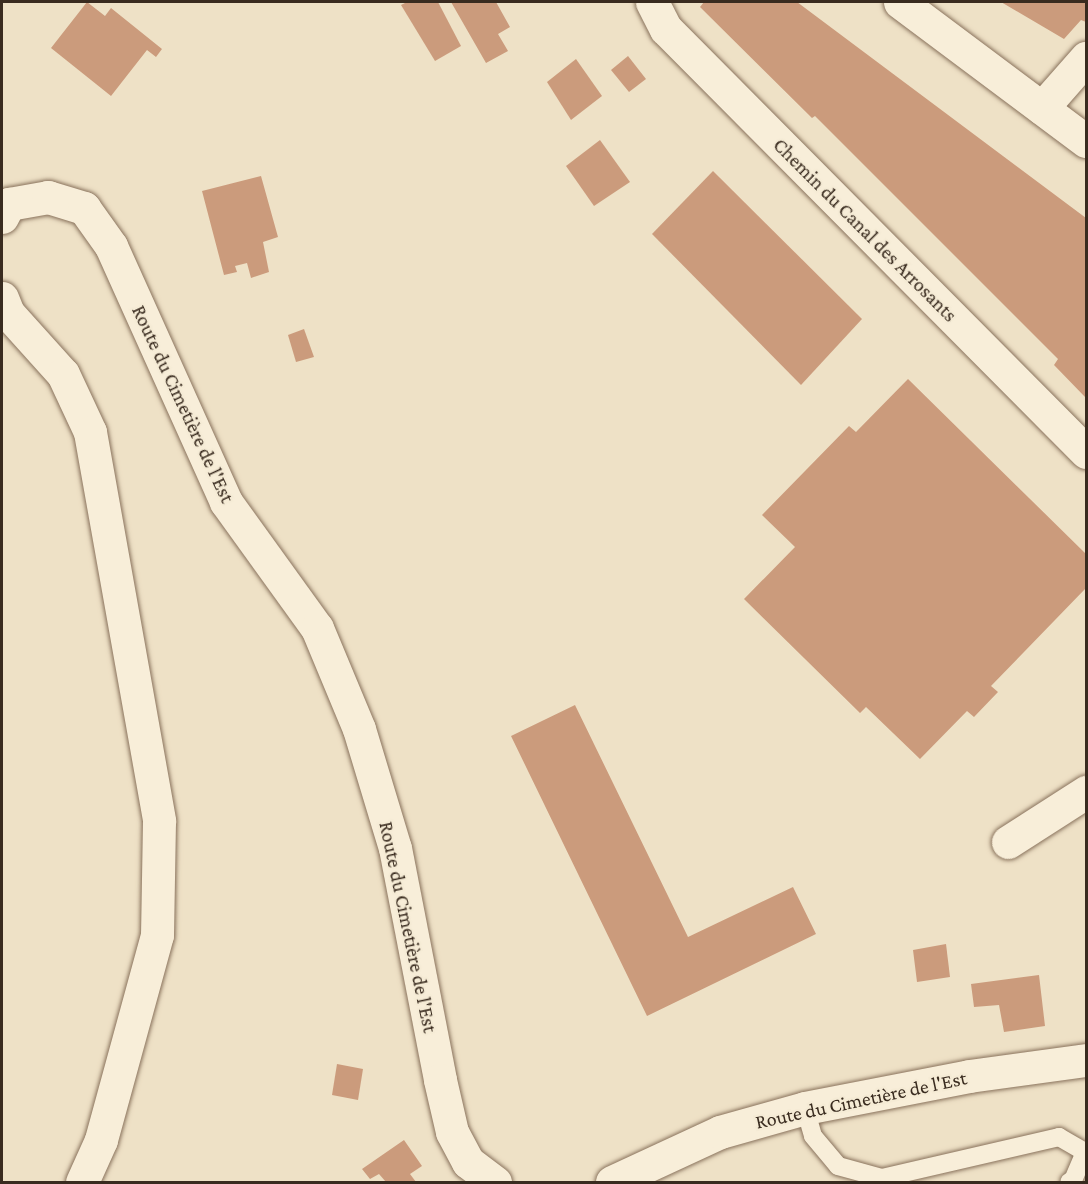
<!DOCTYPE html>
<html>
<head>
<meta charset="utf-8">
<style>
	body { margin:0 }
	#map { position:relative; width:1088px; height:1184px; overflow:hidden; background:#eee1c6; font-family:"Crimson Pro",serif }
	div>[style] { position:absolute }
	.building>* { inset:0; background:#cb9b7c }
	.roads { filter:drop-shadow(0 0 2px #89725c) drop-shadow(0 0 2px #89725c) }
	.lane>* { height:18px; margin:-9px; padding:0 9px; transform-origin:9px; border-radius:9px; background:#f8eed9 }
	.street>* { height:33px; margin:-16.5px; padding:0 16.5px; transform-origin:16.5px; border-radius:16.5px; background:#f8eed9 }
	.secondary>* { height:33px; margin:-16.5px; padding:0 16.5px; transform-origin:16.5px; border-radius:16.5px; background:#f8eed9 }
	span { translate:-50% -50%; white-space:nowrap; text-align:center; line-height:1.15; -webkit-text-stroke:4.5px #f5ebd5; paint-order:stroke }
	.street-label { font-size:20px; color:#392b1f }
	.frame { position:absolute; inset:0; border:3px solid #392b1f; pointer-events:none }
</style>
</head>
<body>
<div id="map">
	<div class="building">
		<div style="clip-path:polygon(87px 2px,105px 16px,111px 8px,162px 49px,156px 57px,147px 50px,111px 96px,51px 48px)"></div>
		<div style="clip-path:polygon(407px 2px,438px 2px,461px 46px,435px 61px,401px 5px)"></div>
		<div style="clip-path:polygon(451px 2px,496px 2px,510px 27px,498px 34px,508px 51px,486px 63px)"></div>
		<div style="clip-path:polygon(704px 2px,797px 2px,1086px 218px,1086px 398px,1054px 365px,1058px 359px,815px 116px,812px 118px,700px 7px)"></div>
		<div style="clip-path:polygon(1001px 2px,1086px 2px,1086px 22px,1081px 20px,1064px 39px)"></div>
		<div style="clip-path:polygon(628px 56px,646px 79px,629px 92px,611px 70px)"></div>
		<div style="clip-path:polygon(576px 59px,602px 96px,571px 120px,547px 82px)"></div>
		<div style="clip-path:polygon(600px 140px,630px 182px,594px 206px,566px 166px)"></div>
		<div style="clip-path:polygon(713px 171px,862px 319px,801px 385px,652px 234px)"></div>
		<div style="clip-path:polygon(261px 176px,278px 237px,263px 242px,269px 272px,251px 278px,247px 263px,235px 266px,237px 272px,224px 275px,202px 191px)"></div>
		<div style="clip-path:polygon(304px 329px,314px 357px,296px 362px,288px 335px)"></div>
		<div style="clip-path:polygon(908px 379px,1086px 554px,1086px 588px,991px 686px,998px 692px,974px 717px,967px 711px,920px 759px,866px 707px,860px 713px,744px 599px,795px 547px,762px 515px,849px 426px,856px 432px)"></div>
		<div style="clip-path:polygon(575px 705px,688px 937px,793px 887px,816px 934px,647px 1016px,511px 736px)"></div>
		<div style="clip-path:polygon(946px 944px,950px 977px,917px 982px,913px 950px)"></div>
		<div style="clip-path:polygon(1039px 975px,1045px 1026px,1004px 1032px,999px 1005px,974px 1007px,971px 984px)"></div>
		<div style="clip-path:polygon(337px 1064px,363px 1069px,358px 1100px,332px 1095px)"></div>
		<div style="clip-path:polygon(404px 1140px,422px 1166px,410px 1174px,416px 1182px,386px 1182px,379px 1174px,370px 1179px,362px 1169px)"></div>
	</div>
	<div class="roads">
		<div class="lane">
			<div style="left:805px;top:1108px;width:29px;rotate:74deg"></div>
			<div style="left:813px;top:1136px;width:39px;rotate:50deg"></div>
			<div style="left:838px;top:1166px;width:46px;rotate:15.3deg"></div>
			<div style="left:882px;top:1178px;width:182px;rotate:-13deg"></div>
			<div style="left:1059px;top:1137px;width:30px;rotate:30deg"></div>
			<div style="left:1085px;top:1152px;width:30px;rotate:113deg"></div>
			<div style="left:1073px;top:1180px;width:4px;rotate:153deg"></div>
		</div>
		<div class="street">
			<div style="left:652px;top:2px;width:30px;rotate:63deg"></div>
			<div style="left:666px;top:29px;width:596px;rotate:45.2deg"></div>
			<div style="left:1042px;top:108px;width:67px;rotate:-48.7deg"></div>
			<div style="left:2px;top:217px;width:15px;rotate:-62deg"></div>
			<div style="left:9px;top:204px;width:40px;rotate:-10deg"></div>
			<div style="left:48px;top:197px;width:38px;rotate:17deg"></div>
			<div style="left:84px;top:208px;width:47px;rotate:54.6deg"></div>
			<div style="left:111px;top:246px;width:281px;rotate:65.8deg"></div>
			<div style="left:226px;top:502px;width:155px;rotate:54.2deg"></div>
			<div style="left:317px;top:628px;width:109px;rotate:67.4deg"></div>
			<div style="left:359px;top:729px;width:124px;rotate:73.2deg"></div>
			<div style="left:395px;top:848px;width:236px;rotate:79deg"></div>
			<div style="left:440px;top:1080px;width:53px;rotate:77deg"></div>
			<div style="left:452px;top:1132px;width:34px;rotate:62deg"></div>
			<div style="left:468px;top:1162px;width:34px;rotate:37deg"></div>
			<div style="left:2px;top:298px;width:16px;rotate:68deg"></div>
			<div style="left:8px;top:313px;width:82px;rotate:48deg"></div>
			<div style="left:63px;top:374px;width:64px;rotate:65deg"></div>
			<div style="left:90px;top:432px;width:395px;rotate:79.9deg"></div>
			<div style="left:159px;top:821px;width:114px;rotate:91deg"></div>
			<div style="left:157px;top:935px;width:213px;rotate:105.3deg"></div>
			<div style="left:101px;top:1140px;width:46px;rotate:114.3deg"></div>
			<div style="left:1008px;top:842px;width:93px;rotate:-32.7deg"></div>
			<div style="left:612px;top:1182px;width:119px;rotate:-24.8deg"></div>
			<div style="left:720px;top:1132px;width:88px;rotate:-15.8deg"></div>
			<div style="left:805px;top:1108px;width:167px;rotate:-11deg"></div>
			<div style="left:969px;top:1076px;width:118px;rotate:-7.8deg"></div>
		</div>
		<div class="secondary">
			<div style="left:900px;top:2px;width:232px;rotate:36.8deg"></div>
		</div>
	</div>
	<div class="street-label">
		<span style="left:865px;top:230px;rotate:45deg">Chemin du Canal des Arrosants</span>
		<span style="left:183px;top:404px;rotate:65deg">Route du Cimetière de l'Est</span>
		<span style="left:408px;top:927px;rotate:78deg">Route du Cimetière de l'Est</span>
		<span style="left:861px;top:1100px;rotate:-12deg">Route du Cimetière de l'Est</span>
	</div>
	<div class="frame"></div>
</div>
</body>
</html>
